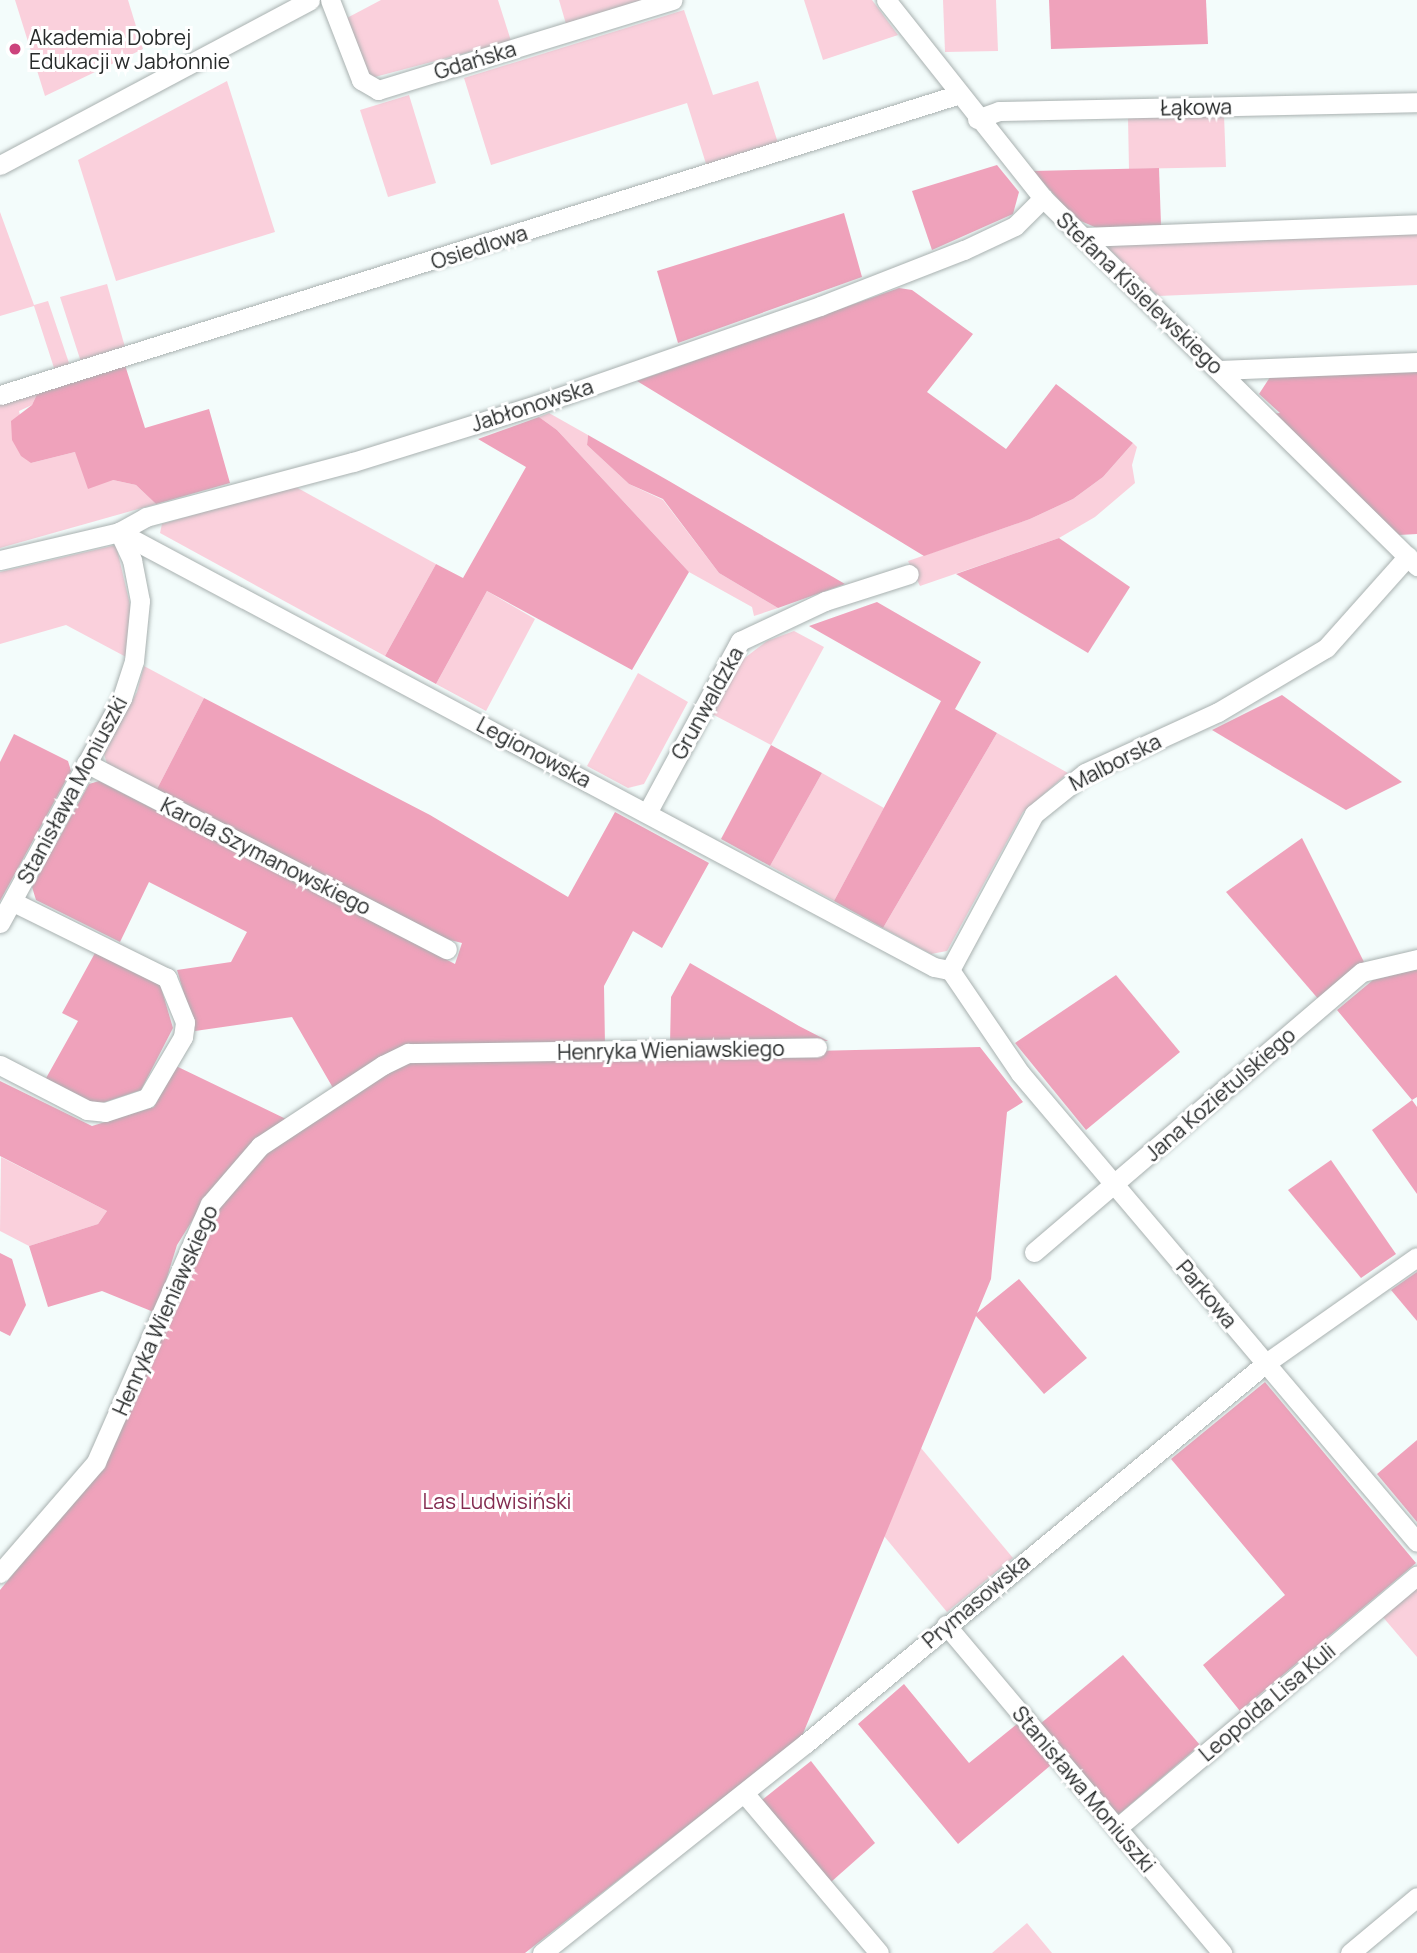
<!DOCTYPE html>
<html>
<head>
<meta charset="utf-8">
<style>
	body { margin:0 }
	#map { position:relative; width:1417px; height:1953px; overflow:hidden; background:#f3fcfb; font-family:Manrope,sans-serif }
	div>[style] { position:absolute }
	.green>* { inset:0; background:#fad0dc }
	.forest>* { inset:0; background:#efa2bb }
	.roads { filter:drop-shadow(0 0 2px #a9b1b0) drop-shadow(0 0 2px #a9b1b0) }
	.minor>* { height:19px; margin:-9.5px; padding:0 9.5px; transform-origin:9.5px; border-radius:9.5px; background:#fff }
	.dots>* { width:19px; height:19px; translate:-50% -50%; box-sizing:border-box; border:4px solid #fff; border-radius:50% }
	span { translate:-50% -50%; white-space:nowrap; text-align:center; line-height:1.15; -webkit-text-stroke:6px #fff; paint-order:stroke }
	.poi-label { font-size:21px; color:#272a2a }
	.left { translate:0 -50%; text-align:left }
	.street-label { font-size:21px; color:#272a2a }
	.park-label { font-size:21px; color:#842c50 }
</style>
</head>
<body>
<div id="map">
	<div class="green">
		<div style="clip-path:polygon(15px 0,128px 0,143px 49px,45px 96px)"></div>
		<div style="clip-path:polygon(381px 0,498px 0,511px 41px,371px 78px,345px 19px)"></div>
		<div style="clip-path:polygon(559px 0,644px 0,566px 24px)"></div>
		<div style="clip-path:polygon(804px 0,872px 0,898px 35px,823px 60px)"></div>
		<div style="clip-path:polygon(943px 0,996px 0,998px 51px,945px 52px)"></div>
		<div style="clip-path:polygon(684px 10px,713px 95px,758px 81px,779px 146px,707px 167px,687px 103px,491px 165px,464px 78px)"></div>
		<div style="clip-path:polygon(227px 81px,275px 232px,116px 281px,78px 160px)"></div>
		<div style="clip-path:polygon(409px 95px,436px 183px,388px 197px,360px 110px)"></div>
		<div style="clip-path:polygon(1224px 115px,1226px 167px,1129px 169px,1128px 117px)"></div>
		<div style="clip-path:polygon(0 212px,34px 305px,48px 301px,70px 366px,55px 371px,34px 306px,0 316px)"></div>
		<div style="clip-path:polygon(1417px 231px,1417px 285px,1158px 296px,1106px 246px,1108px 240px)"></div>
		<div style="clip-path:polygon(107px 284px,125px 347px,81px 362px,60px 297px)"></div>
		<div style="clip-path:polygon(39px 390px,32px 405px,19px 411px,31px 463px,75px 452px,113px 480px,136px 485px,156px 504px,0 548px,0 402px)"></div>
		<div style="clip-path:polygon(549px 413px,588px 435px,587px 445px,629px 484px,663px 500px,719px 573px,778px 608px,754px 616px,752px 607px,689px 572px,557px 430px,539px 417px)"></div>
		<div style="clip-path:polygon(1133px 443px,1137px 447px,1132px 465px,1135px 483px,1095px 517px,1059px 538px,920px 586px,908px 561px,1030px 519px,1073px 499px,1103px 477px)"></div>
		<div style="clip-path:polygon(294px 486px,436px 564px,385px 656px,160px 533px,162px 524px)"></div>
		<div style="clip-path:polygon(116px 545px,131px 609px,128px 658px,66px 625px,0 644px,0 572px)"></div>
		<div style="clip-path:polygon(487px 591px,535px 619px,486px 711px,436px 684px)"></div>
		<div style="clip-path:polygon(794px 631px,824px 647px,771px 745px,712px 714px,742px 660px,767px 641px)"></div>
		<div style="clip-path:polygon(144px 666px,204px 698px,157px 789px,107px 764px,104px 754px,137px 692px)"></div>
		<div style="clip-path:polygon(638px 673px,688px 702px,644px 784px,628px 788px,587px 766px)"></div>
		<div style="clip-path:polygon(997px 733px,1068px 773px,1023px 812px,947px 951px,931px 954px,883px 928px)"></div>
		<div style="clip-path:polygon(822px 773px,884px 808px,834px 901px,770px 866px)"></div>
		<div style="clip-path:polygon(1px 1157px,107px 1211px,98px 1224px,29px 1246px,0 1231px)"></div>
		<div style="clip-path:polygon(921px 1448px,1013px 1558px,947px 1612px,884px 1536px)"></div>
		<div style="clip-path:polygon(1417px 1586px,1417px 1657px,1382px 1616px)"></div>
		<div style="clip-path:polygon(1027px 1923px,1052px 1953px,992px 1953px)"></div>
	</div>
	<div class="forest">
		<div style="clip-path:polygon(1049px 0,1206px 0,1208px 44px,1051px 49px)"></div>
		<div style="clip-path:polygon(997px 165px,1019px 192px,1013px 214px,932px 250px,912px 191px)"></div>
		<div style="clip-path:polygon(1159px 168px,1161px 225px,1097px 228px,1076px 219px,1033px 171px)"></div>
		<div style="clip-path:polygon(844px 213px,862px 277px,678px 343px,657px 271px)"></div>
		<div style="clip-path:polygon(899px 288px,912px 290px,973px 334px,927px 392px,1006px 449px,1056px 384px,1133px 443px,1103px 477px,1073px 499px,1030px 519px,924px 556px,637px 381px)"></div>
		<div style="clip-path:polygon(124px 362px,145px 428px,209px 409px,230px 483px,156px 504px,136px 485px,113px 480px,88px 489px,75px 452px,31px 463px,21px 456px,12px 440px,11px 421px,32px 405px,39px 390px)"></div>
		<div style="clip-path:polygon(1417px 368px,1417px 534px,1399px 535px,1272px 414px,1280px 413px,1259px 394px,1272px 374px)"></div>
		<div style="clip-path:polygon(539px 417px,557px 430px,689px 572px,632px 670px,487px 591px,436px 684px,385px 656px,436px 564px,463px 578px,526px 467px,478px 439px)"></div>
		<div style="clip-path:polygon(588px 435px,669px 481px,845px 584px,778px 608px,719px 573px,663px 499px,629px 484px,587px 445px)"></div>
		<div style="clip-path:polygon(1059px 538px,1130px 587px,1088px 653px,956px 574px)"></div>
		<div style="clip-path:polygon(877px 602px,981px 662px,955px 709px,997px 733px,883px 928px,834px 901px,941px 701px,809px 626px)"></div>
		<div style="clip-path:polygon(1282px 695px,1402px 782px,1346px 810px,1212px 730px)"></div>
		<div style="clip-path:polygon(204px 698px,430px 815px,568px 897px,615px 812px,709px 863px,662px 948px,633px 931px,604px 986px,605px 1045px,399px 1048px,333px 1088px,292px 1017px,195px 1031px,177px 970px,231px 962px,247px 932px,149px 882px,120px 942px,36px 900px,32px 887px,89px 784px,99px 781px,455px 964px,462px 943px,446px 939px,157px 789px)"></div>
		<div style="clip-path:polygon(14px 734px,68px 761px,71px 771px,0 901px,0 762px)"></div>
		<div style="clip-path:polygon(771px 745px,822px 773px,770px 866px,721px 839px)"></div>
		<div style="clip-path:polygon(1302px 838px,1364px 962px,1320px 1001px,1226px 892px)"></div>
		<div style="clip-path:polygon(95px 953px,160px 984px,173px 1028px,141px 1090px,96px 1105px,45px 1080px,78px 1021px,62px 1013px)"></div>
		<div style="clip-path:polygon(690px 963px,799px 1026px,828px 1041px,670px 1045px,671px 997px)"></div>
		<div style="clip-path:polygon(1417px 969px,1417px 1097px,1412px 1100px,1417px 1107px,1417px 1194px,1372px 1130px,1412px 1100px,1337px 1010px,1373px 980px)"></div>
		<div style="clip-path:polygon(1116px 975px,1180px 1052px,1086px 1130px,1015px 1043px)"></div>
		<div style="clip-path:polygon(980px 1047px,1023px 1102px,1007px 1112px,991px 1279px,977px 1313px,1019px 1279px,1087px 1358px,1044px 1394px,976px 1316px,802px 1736px,525px 1953px,0 1953px,0 1590px,106px 1461px,223px 1200px,272px 1146px,403px 1061px)"></div>
		<div style="clip-path:polygon(176px 1066px,286px 1119px,210px 1192px,177px 1245px,156px 1313px,102px 1291px,48px 1307px,29px 1246px,98px 1224px,107px 1211px,0 1156px,0 1081px,92px 1126px,154px 1107px)"></div>
		<div style="clip-path:polygon(1331px 1160px,1396px 1254px,1361px 1278px,1288px 1190px)"></div>
		<div style="clip-path:polygon(0 1253px,12px 1259px,26px 1305px,10px 1336px,0 1331px)"></div>
		<div style="clip-path:polygon(1417px 1272px,1417px 1321px,1391px 1290px)"></div>
		<div style="clip-path:polygon(1265px 1382px,1416px 1563px,1240px 1711px,1203px 1665px,1285px 1595px,1171px 1459px)"></div>
		<div style="clip-path:polygon(1417px 1440px,1417px 1522px,1377px 1474px)"></div>
		<div style="clip-path:polygon(1123px 1655px,1200px 1745px,1118px 1815px,1040px 1724px)"></div>
		<div style="clip-path:polygon(904px 1684px,969px 1763px,1017px 1724px,1051px 1765px,958px 1844px,858px 1724px)"></div>
		<div style="clip-path:polygon(811px 1761px,875px 1843px,831px 1882px,762px 1800px)"></div>
	</div>
	<div class="roads">
		<div class="minor">
			<div style="left:330px;top:0;width:86px;rotate:68.8deg"></div>
			<div style="left:361px;top:80px;width:20px;rotate:30deg"></div>
			<div style="left:378px;top:90px;width:308px;rotate:-17deg"></div>
			<div style="left:886px;top:0;width:253px;rotate:51.6deg"></div>
			<div style="left:1043px;top:198px;width:525px;rotate:44.54deg"></div>
			<div style="left:977px;top:119px;width:23px;rotate:-20deg"></div>
			<div style="left:999px;top:111px;width:418px;rotate:-1.2deg"></div>
			<div style="left:0;top:165px;width:351px;rotate:-28deg"></div>
			<div style="left:1083px;top:237px;width:334px;rotate:-2.2deg"></div>
			<div style="left:1219px;top:370px;width:198px;rotate:-2.3deg"></div>
			<div style="left:0;top:395px;width:1003px;rotate:-17.41deg"></div>
			<div style="left:119px;top:532px;width:924px;rotate:28.09deg"></div>
			<div style="left:934px;top:967px;width:16px;rotate:11deg"></div>
			<div style="left:0;top:560px;width:122px;rotate:-13.2deg"></div>
			<div style="left:119px;top:532px;width:31px;rotate:-29deg"></div>
			<div style="left:146px;top:517px;width:214px;rotate:-14.9deg"></div>
			<div style="left:353px;top:462px;width:192px;rotate:-17.3deg"></div>
			<div style="left:536px;top:405px;width:301px;rotate:-19.2deg"></div>
			<div style="left:820px;top:306px;width:155px;rotate:-21.3deg"></div>
			<div style="left:964px;top:250px;width:56px;rotate:-25.2deg"></div>
			<div style="left:1015px;top:226px;width:40px;rotate:-45deg"></div>
			<div style="left:86px;top:763px;width:406px;rotate:27.3deg"></div>
			<div style="left:647px;top:813px;width:196px;rotate:-61.6deg"></div>
			<div style="left:740px;top:641px;width:94px;rotate:-25.2deg"></div>
			<div style="left:825px;top:601px;width:88px;rotate:-17.8deg"></div>
			<div style="left:0;top:923px;width:256px;rotate:-61.5deg"></div>
			<div style="left:122px;top:698px;width:39px;rotate:-72deg"></div>
			<div style="left:134px;top:661px;width:60px;rotate:-84.3deg"></div>
			<div style="left:140px;top:601px;width:42px;rotate:-101deg"></div>
			<div style="left:132px;top:560px;width:31px;rotate:-115deg"></div>
			<div style="left:950px;top:970px;width:125px;rotate:55.8deg"></div>
			<div style="left:1020px;top:1073px;width:614px;rotate:49.75deg"></div>
			<div style="left:950px;top:970px;width:177px;rotate:-61.7deg"></div>
			<div style="left:1034px;top:814px;width:65px;rotate:-38.8deg"></div>
			<div style="left:1085px;top:773px;width:146px;rotate:-24.6deg"></div>
			<div style="left:1218px;top:712px;width:126px;rotate:-30.7deg"></div>
			<div style="left:1326px;top:648px;width:123px;rotate:-48.3deg"></div>
			<div style="left:0;top:1065px;width:98px;rotate:27.3deg"></div>
			<div style="left:87px;top:1110px;width:18px;rotate:6deg"></div>
			<div style="left:105px;top:1112px;width:44px;rotate:-18.4deg"></div>
			<div style="left:147px;top:1098px;width:71px;rotate:-59.5deg"></div>
			<div style="left:183px;top:1037px;width:15px;rotate:-82deg"></div>
			<div style="left:185px;top:1022px;width:48px;rotate:-112.2deg"></div>
			<div style="left:167px;top:978px;width:172px;rotate:-153.7deg"></div>
			<div style="left:1034px;top:1252px;width:431px;rotate:-40.5deg"></div>
			<div style="left:1362px;top:972px;width:57px;rotate:-13.3deg"></div>
			<div style="left:0;top:1573px;width:147px;rotate:-49.1deg"></div>
			<div style="left:96px;top:1462px;width:282px;rotate:-66.2deg"></div>
			<div style="left:210px;top:1204px;width:77px;rotate:-49.2deg"></div>
			<div style="left:260px;top:1146px;width:147px;rotate:-33.4deg"></div>
			<div style="left:383px;top:1065px;width:28px;rotate:-26deg"></div>
			<div style="left:408px;top:1053px;width:409px;rotate:-0.8deg"></div>
			<div style="left:946px;top:1625px;width:429px;rotate:49.9deg"></div>
			<div style="left:744px;top:1793px;width:209px;rotate:49.8deg"></div>
			<div style="left:1117px;top:1828px;width:392px;rotate:-40.1deg"></div>
			<div style="left:542px;top:1953px;width:336px;rotate:-38.5deg"></div>
			<div style="left:805px;top:1744px;width:598px;rotate:-39.57deg"></div>
			<div style="left:1266px;top:1363px;width:184px;rotate:-35.1deg"></div>
			<div style="left:1350px;top:1953px;width:87px;rotate:-39.9deg"></div>
		</div>
	</div>
	<div class="dots">
		<div style="left:15px;top:49px;background:#cc437c"></div>
	</div>
	<div class="poi-label">
		<span class="left" style="left:29px;top:49px">Akademia Dobrej<br>Edukacji w Jabłonnie</span>
	</div>
	<div class="street-label">
		<span style="left:475px;top:60px;rotate:-17deg">Gdańska</span>
		<span style="left:1196px;top:107px;rotate:-1deg">Łąkowa</span>
		<span style="left:479px;top:247px;rotate:-18deg">Osiedlowa</span>
		<span style="left:1140px;top:293px;rotate:44deg">Stefana Kisielewskiego</span>
		<span style="left:532px;top:405px;rotate:-18deg">Jabłonowska</span>
		<span style="left:707px;top:703px;rotate:-61deg">Grunwaldzka</span>
		<span style="left:534px;top:752px;rotate:28deg">Legionowska</span>
		<span style="left:1115px;top:762px;rotate:-27deg">Malborska</span>
		<span style="left:72px;top:790px;rotate:-62deg">Stanisława Moniuszki</span>
		<span style="left:266px;top:856px;rotate:27deg">Karola Szymanowskiego</span>
		<span style="left:671px;top:1050px;rotate:-1deg">Henryka Wieniawskiego</span>
		<span style="left:1220px;top:1094px;rotate:-41deg">Jana Kozietulskiego</span>
		<span style="left:1207px;top:1294px;rotate:50deg">Parkowa</span>
		<span style="left:165px;top:1310px;rotate:-66deg">Henryka Wieniawskiego</span>
		<span style="left:976px;top:1601px;rotate:-40deg">Prymasowska</span>
		<span style="left:1267px;top:1702px;rotate:-40deg">Leopolda Lisa Kuli</span>
		<span style="left:1084px;top:1789px;rotate:50deg">Stanisława Moniuszki</span>
	</div>
	<div class="park-label">
		<span style="left:497px;top:1501px">Las Ludwisiński</span>
	</div>
</div>
</body>
</html>
